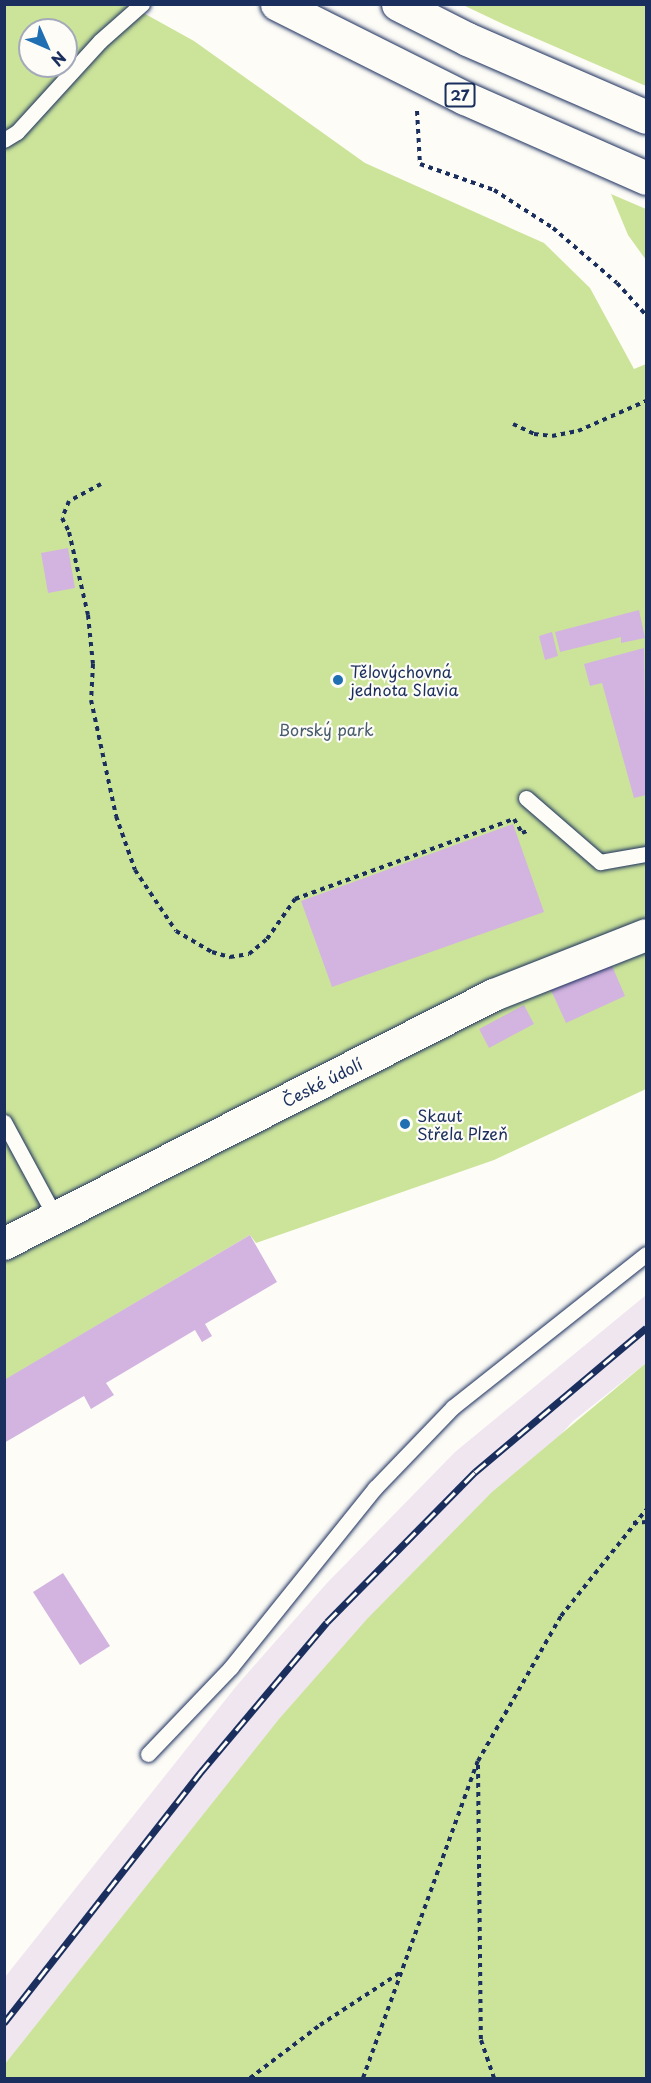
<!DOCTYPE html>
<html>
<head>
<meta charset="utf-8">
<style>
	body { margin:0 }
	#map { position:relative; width:651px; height:2083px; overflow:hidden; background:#fdfcf7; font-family:"Playpen Sans",sans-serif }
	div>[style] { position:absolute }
	.built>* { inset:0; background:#f0e6f0 }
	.green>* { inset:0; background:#cce49a }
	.building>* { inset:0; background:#d3b4e0 }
	.path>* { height:4px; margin-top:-2px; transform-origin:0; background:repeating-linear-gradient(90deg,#1b2f5e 0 4.5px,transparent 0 9px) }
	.roads { filter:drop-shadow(0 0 2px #1b2f5e) drop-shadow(0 0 2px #1b2f5e) }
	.lane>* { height:15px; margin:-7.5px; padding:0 7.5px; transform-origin:7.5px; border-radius:7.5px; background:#fdfcf7 }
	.street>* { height:32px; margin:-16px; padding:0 16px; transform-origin:16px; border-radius:16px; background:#fdfcf7 }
	.highway>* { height:33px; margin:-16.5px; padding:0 16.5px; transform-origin:16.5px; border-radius:16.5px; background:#fdfcf7 }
	.rail>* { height:7px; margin-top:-3.5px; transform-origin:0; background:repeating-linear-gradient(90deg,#fdfcf7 0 14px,#1b2f5e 0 28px); box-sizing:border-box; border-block:2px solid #1b2f5e }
	.bridges { filter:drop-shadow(0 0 2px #1b2f5e) drop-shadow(0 0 2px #1b2f5e) }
	.highway-bridge>* { height:33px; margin:-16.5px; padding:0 16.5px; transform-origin:16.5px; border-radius:16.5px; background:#fdfcf7 }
	.dots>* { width:16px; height:16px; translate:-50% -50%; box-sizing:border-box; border:3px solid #fdfcf7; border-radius:50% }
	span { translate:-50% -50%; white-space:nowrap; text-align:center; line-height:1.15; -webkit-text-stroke:4.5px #fdfcf7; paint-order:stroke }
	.shield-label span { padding:2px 4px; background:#fdfcf7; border:2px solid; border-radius:4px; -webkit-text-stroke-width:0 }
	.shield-label { font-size:15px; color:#1b2f5e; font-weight:700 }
	.poi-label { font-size:16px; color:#1b2f5e }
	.left { translate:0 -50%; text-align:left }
	.park-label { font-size:16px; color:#475c6d }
	.street-label { font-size:16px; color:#1b2f5e }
	.frame { position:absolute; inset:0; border:6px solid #1b2f5e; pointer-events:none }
	.north { position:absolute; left:18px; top:18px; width:60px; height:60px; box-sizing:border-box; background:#fdfcf7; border:2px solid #a3aaba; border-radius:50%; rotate:135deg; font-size:16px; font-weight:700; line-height:24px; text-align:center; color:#1b2f5e }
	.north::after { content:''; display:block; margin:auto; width:21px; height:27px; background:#1f6fb2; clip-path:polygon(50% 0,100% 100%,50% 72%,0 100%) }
</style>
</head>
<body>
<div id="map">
	<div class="built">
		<div style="clip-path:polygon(646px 1295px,646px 1363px,572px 1422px,5px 2064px,5px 1977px,238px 1684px,327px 1583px,455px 1452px)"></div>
	</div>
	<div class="green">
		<div style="clip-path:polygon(evenodd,4px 5px,129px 5px,194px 41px,365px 163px,544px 243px,590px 288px,634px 369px,646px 364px,646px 1089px,494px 1160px,256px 1243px,250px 1235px,5px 1380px,4px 5px,30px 30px,66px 30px,66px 66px,30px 66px,30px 30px)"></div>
		<div style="clip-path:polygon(463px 5px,646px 5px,646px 86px,503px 24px)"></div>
		<div style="clip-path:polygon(611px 194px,646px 209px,646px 260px,628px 235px)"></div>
		<div style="clip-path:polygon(646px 1363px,646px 2078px,5px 2078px,5px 2064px,279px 1719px,367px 1619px,492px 1492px)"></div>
	</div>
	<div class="building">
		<div style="clip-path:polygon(68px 548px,75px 588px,48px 593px,41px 553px)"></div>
		<div style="clip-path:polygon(639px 610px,645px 638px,621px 643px,621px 637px,560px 652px,555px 632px)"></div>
		<div style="clip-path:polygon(552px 632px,558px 656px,545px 660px,539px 636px)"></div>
		<div style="clip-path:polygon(644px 648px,646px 795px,634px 798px,602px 683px,590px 686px,584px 664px)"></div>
		<div style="clip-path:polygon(513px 824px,544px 912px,332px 987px,301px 901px)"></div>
		<div style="clip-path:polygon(610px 961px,625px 996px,566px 1023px,550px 988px)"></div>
		<div style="clip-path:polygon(524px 1005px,534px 1024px,489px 1048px,479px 1029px)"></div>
		<div style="clip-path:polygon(250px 1235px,277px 1282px,205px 1324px,212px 1336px,202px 1342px,195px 1330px,106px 1383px,114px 1395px,91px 1409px,84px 1396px,4px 1443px,4px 1380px)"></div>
		<div style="clip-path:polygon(63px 1573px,110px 1646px,80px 1665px,33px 1592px)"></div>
	</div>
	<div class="path">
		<div style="left:417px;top:111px;width:53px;rotate:86.8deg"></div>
		<div style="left:420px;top:164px;width:78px;rotate:19.4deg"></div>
		<div style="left:494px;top:190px;width:70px;rotate:32.8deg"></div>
		<div style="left:553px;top:228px;width:84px;rotate:40.7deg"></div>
		<div style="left:617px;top:283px;width:43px;rotate:47.8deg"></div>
		<div style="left:513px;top:424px;width:23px;rotate:25deg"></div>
		<div style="left:534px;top:434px;width:18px;rotate:6deg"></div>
		<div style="left:552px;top:436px;width:26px;rotate:-11deg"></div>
		<div style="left:578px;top:431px;width:74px;rotate:-23.8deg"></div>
		<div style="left:101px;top:484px;width:36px;rotate:152deg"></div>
		<div style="left:69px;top:501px;width:18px;rotate:112deg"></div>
		<div style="left:62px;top:518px;width:16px;rotate:63deg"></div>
		<div style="left:69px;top:532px;width:85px;rotate:77.1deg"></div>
		<div style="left:88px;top:615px;width:49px;rotate:84.2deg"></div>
		<div style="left:93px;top:664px;width:36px;rotate:93deg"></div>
		<div style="left:91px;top:700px;width:119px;rotate:77.8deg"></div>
		<div style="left:116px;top:816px;width:57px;rotate:70.6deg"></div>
		<div style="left:135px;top:870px;width:73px;rotate:56.1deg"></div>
		<div style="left:176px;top:931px;width:42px;rotate:30.3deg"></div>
		<div style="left:212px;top:952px;width:19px;rotate:16deg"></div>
		<div style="left:230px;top:957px;width:19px;rotate:-9deg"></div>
		<div style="left:249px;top:954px;width:23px;rotate:-40deg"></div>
		<div style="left:267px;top:939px;width:49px;rotate:-55deg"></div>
		<div style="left:295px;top:899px;width:233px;rotate:-20.1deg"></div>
		<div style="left:514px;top:819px;width:16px;rotate:60deg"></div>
		<div style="left:522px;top:833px;width:5px;rotate:-22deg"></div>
		<div style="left:633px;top:1523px;width:13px;rotate:-4deg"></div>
		<div style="left:478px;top:1765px;width:275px;rotate:89.4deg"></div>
		<div style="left:481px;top:2040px;width:40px;rotate:71.1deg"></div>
		<div style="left:250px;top:2078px;width:88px;rotate:-37.1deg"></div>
		<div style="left:320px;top:2025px;width:97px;rotate:-33.2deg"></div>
		<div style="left:363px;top:2078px;width:337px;rotate:-70.1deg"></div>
		<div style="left:478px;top:1761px;width:167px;rotate:-60.2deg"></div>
		<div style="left:561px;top:1616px;width:136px;rotate:-51.3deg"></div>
	</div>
	<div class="roads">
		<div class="lane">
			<div style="left:4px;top:140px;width:15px;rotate:-32deg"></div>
			<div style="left:17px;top:132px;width:123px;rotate:-47.6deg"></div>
			<div style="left:100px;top:41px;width:56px;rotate:-41.4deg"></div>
			<div style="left:526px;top:798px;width:98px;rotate:40.9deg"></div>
			<div style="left:600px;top:862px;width:47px;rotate:-9.9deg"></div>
			<div style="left:4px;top:1122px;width:109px;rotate:61.6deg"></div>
			<div style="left:148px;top:1754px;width:120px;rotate:-46.3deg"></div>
			<div style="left:231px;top:1667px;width:230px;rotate:-51.2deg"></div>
			<div style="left:375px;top:1488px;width:112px;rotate:-46.1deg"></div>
			<div style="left:453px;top:1407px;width:246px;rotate:-38.4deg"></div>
		</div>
		<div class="street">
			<div style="left:4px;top:1244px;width:550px;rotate:-26.94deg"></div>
			<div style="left:494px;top:995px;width:163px;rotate:-21.5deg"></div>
		</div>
		<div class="highway">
			<div style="left:398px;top:4px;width:77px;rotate:26.9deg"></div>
			<div style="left:467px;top:39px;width:195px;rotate:23.5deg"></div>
		</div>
	</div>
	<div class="rail">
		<div style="left:4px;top:2023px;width:318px;rotate:-51.9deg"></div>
		<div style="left:200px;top:1773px;width:197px;rotate:-49.9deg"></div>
		<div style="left:327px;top:1622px;width:211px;rotate:-45.4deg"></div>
		<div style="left:475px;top:1472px;width:224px;rotate:-40.1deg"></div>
	</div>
	<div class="bridges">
		<div class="highway-bridge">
			<div style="left:277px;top:4px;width:210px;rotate:26.6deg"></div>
			<div style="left:465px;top:98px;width:198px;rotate:23.8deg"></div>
		</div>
	</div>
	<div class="dots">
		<div style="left:338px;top:680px;background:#1f6fb2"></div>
		<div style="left:405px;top:1124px;background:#1f6fb2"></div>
	</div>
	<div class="shield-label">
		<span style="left:460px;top:95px">27</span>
	</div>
	<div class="poi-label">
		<span class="left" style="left:350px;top:680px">Tělovýchovná<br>jednota Slavia</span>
		<span class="left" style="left:417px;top:1124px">Skaut<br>Střela Plzeň</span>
	</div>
	<div class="park-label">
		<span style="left:326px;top:729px">Borský park</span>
	</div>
	<div class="street-label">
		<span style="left:322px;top:1082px;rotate:-27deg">České údolí</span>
	</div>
	<div class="frame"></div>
	<div class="north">N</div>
</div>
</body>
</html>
